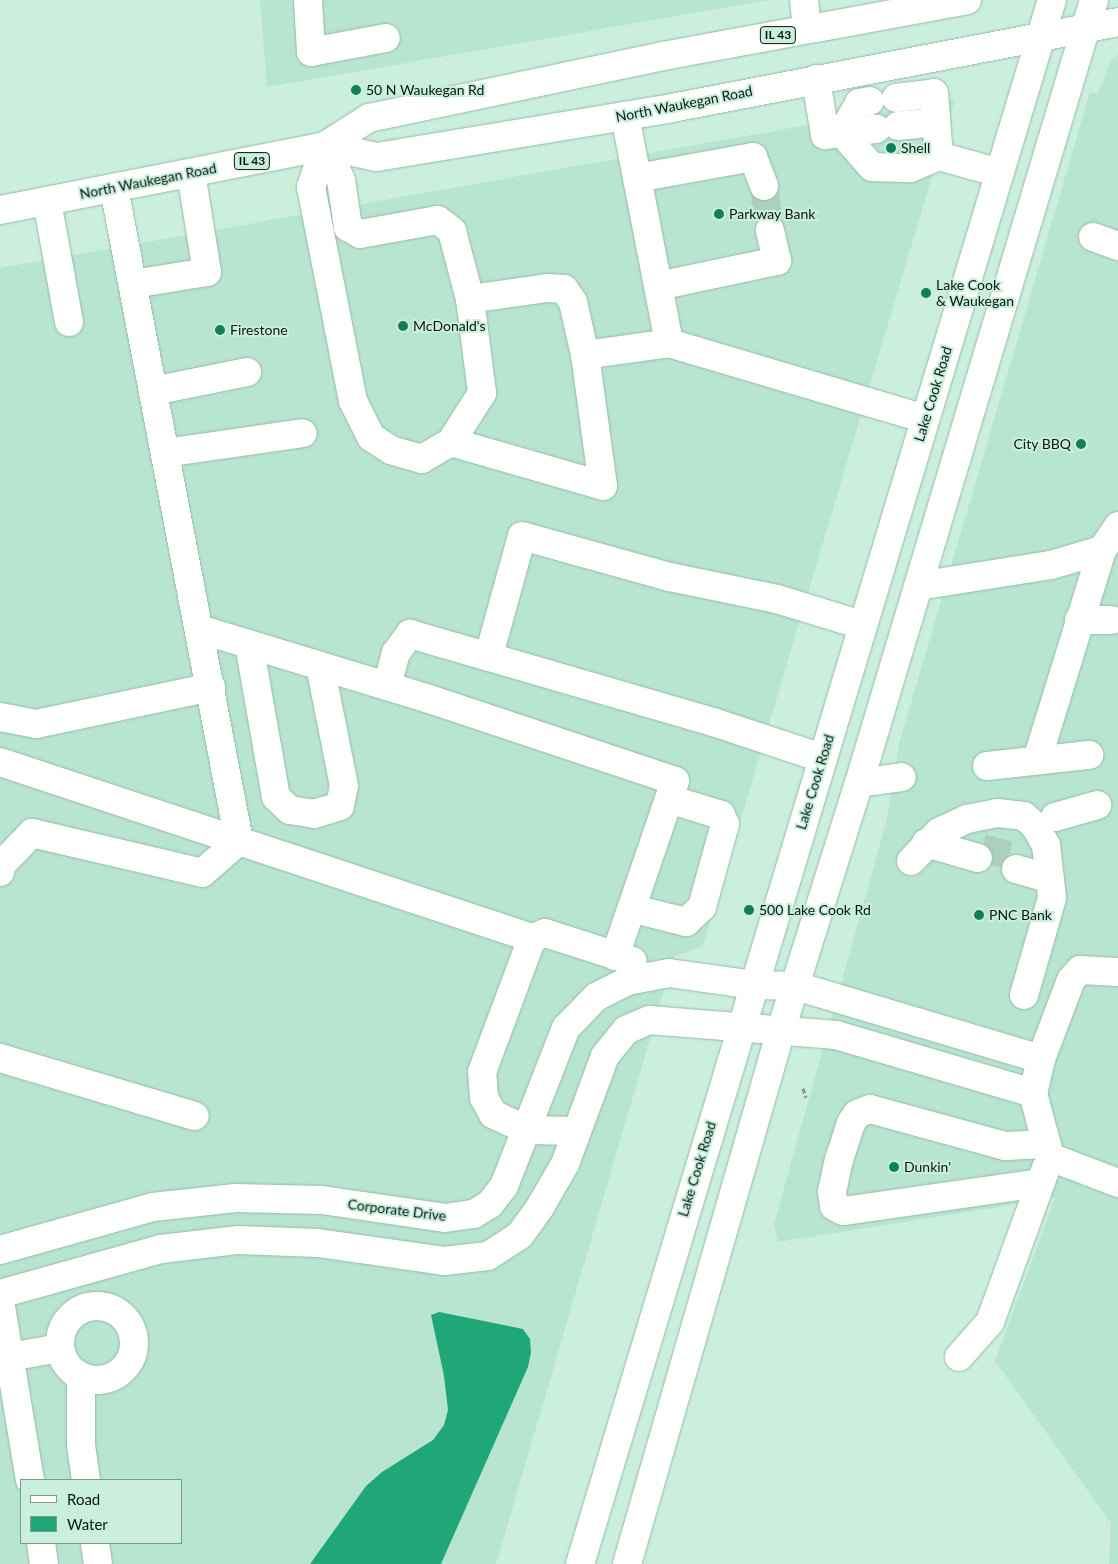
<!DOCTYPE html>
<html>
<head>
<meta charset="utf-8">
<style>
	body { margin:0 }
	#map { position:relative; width:1118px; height:1564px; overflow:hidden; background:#caefdd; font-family:Lato,sans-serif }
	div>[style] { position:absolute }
	.built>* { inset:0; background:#b7e5cf }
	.water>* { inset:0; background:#20a779 }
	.minor-tunnel>* { height:28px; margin-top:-14px; transform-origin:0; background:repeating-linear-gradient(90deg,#adcfbe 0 28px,transparent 0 42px) }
	.path>* { height:3px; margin-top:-1.5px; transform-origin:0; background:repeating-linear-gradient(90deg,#809c8f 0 5px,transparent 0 7.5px) }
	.roads { filter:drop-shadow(0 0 1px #97baa9) drop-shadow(0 0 1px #97baa9) }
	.minor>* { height:28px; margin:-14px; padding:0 14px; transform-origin:14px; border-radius:14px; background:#fff }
	.minor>.ring { margin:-14px; padding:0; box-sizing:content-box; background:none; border:28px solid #fff; border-radius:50% }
	.major>* { height:28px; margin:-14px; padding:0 14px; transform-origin:14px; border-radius:14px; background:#fff }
	.dots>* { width:14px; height:14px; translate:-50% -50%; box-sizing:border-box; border:2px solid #caefdd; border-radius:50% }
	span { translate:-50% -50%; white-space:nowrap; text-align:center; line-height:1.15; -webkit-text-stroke:4px #caefdd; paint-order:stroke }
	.shield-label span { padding:1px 4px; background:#caefdd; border:1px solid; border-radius:4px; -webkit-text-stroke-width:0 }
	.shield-label { font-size:12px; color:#0a1711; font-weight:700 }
	.poi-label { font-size:14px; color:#0a1711 }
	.left { translate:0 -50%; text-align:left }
	.right { translate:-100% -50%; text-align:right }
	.street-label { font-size:14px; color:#0a1711 }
	.legend { position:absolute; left:20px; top:1479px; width:162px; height:65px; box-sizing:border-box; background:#caefdd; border:1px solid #7d998b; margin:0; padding:6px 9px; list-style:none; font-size:15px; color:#0a1711 }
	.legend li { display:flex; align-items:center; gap:10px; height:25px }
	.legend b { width:25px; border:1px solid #7d998b }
</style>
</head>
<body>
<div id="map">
	<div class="built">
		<div style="clip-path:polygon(260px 0,769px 0,267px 87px)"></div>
		<div style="clip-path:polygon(1118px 54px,1118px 1564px,1109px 1564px,1111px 1523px,995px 1361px,1055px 1198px,778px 1242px,774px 1224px,887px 819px,899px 744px,1090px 92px,1098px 94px,1110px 62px)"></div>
		<div style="clip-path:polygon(evenodd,955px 99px,703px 946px,674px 957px,496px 1564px,0 1564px,0 268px,955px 99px,21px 1480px,181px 1480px,181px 1543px,21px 1543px,21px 1480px)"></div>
	</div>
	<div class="water">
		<div style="clip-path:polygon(439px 1312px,523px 1329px,530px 1339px,531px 1352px,528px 1367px,441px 1564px,310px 1564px,366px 1486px,382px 1472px,433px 1440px,444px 1425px,448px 1410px,444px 1376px,431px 1315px)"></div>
	</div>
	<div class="minor-tunnel">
		<div style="left:764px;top:186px;width:44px;rotate:82.2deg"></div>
		<div style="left:982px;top:848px;width:39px;rotate:15deg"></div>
	</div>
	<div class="path">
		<div style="left:803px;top:1088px;width:10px;rotate:73deg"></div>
	</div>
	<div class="roads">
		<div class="minor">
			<div style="left:308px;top:0;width:52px;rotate:86.7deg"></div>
			<div style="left:311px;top:52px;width:76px;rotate:-10.6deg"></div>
			<div style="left:804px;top:0;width:29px;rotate:84deg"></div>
			<div style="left:816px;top:79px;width:57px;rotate:80.9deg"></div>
			<div style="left:825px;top:135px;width:17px;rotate:-7deg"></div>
			<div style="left:842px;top:133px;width:45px;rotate:48.6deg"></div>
			<div style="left:872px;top:167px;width:38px;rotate:2deg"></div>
			<div style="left:910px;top:168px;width:31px;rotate:-22deg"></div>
			<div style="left:939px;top:156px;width:63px;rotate:15.6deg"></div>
			<div style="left:896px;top:98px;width:38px;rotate:-7deg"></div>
			<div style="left:934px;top:93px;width:63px;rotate:85.5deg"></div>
			<div style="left:625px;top:116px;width:231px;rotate:79deg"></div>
			<div style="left:898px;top:126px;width:38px;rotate:-6deg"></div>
			<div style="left:842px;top:133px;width:34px;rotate:-60deg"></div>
			<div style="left:859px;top:103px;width:11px;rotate:-10deg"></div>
			<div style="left:842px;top:133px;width:35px;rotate:-7deg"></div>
			<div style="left:325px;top:146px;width:38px;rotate:65deg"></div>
			<div style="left:341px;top:180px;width:48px;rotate:81.5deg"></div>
			<div style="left:348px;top:227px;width:14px;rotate:30deg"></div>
			<div style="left:360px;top:234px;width:79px;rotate:-10.2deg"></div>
			<div style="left:438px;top:220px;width:18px;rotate:38deg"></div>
			<div style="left:452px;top:231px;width:70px;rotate:75.2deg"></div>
			<div style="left:470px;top:299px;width:95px;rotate:82.7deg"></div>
			<div style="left:482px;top:393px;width:58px;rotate:122.3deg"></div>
			<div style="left:451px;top:442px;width:34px;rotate:150deg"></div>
			<div style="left:422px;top:459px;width:32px;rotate:-164deg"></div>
			<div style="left:391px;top:450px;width:24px;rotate:-147deg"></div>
			<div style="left:371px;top:437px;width:40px;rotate:-116.6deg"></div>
			<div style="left:353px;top:401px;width:218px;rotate:-101.1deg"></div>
			<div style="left:311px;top:187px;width:43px;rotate:-71.1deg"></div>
			<div style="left:637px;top:178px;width:118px;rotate:-10.3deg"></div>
			<div style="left:753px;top:157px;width:31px;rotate:69deg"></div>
			<div style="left:47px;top:201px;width:123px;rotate:79.7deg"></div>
			<div style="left:1093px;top:237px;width:27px;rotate:20deg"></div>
			<div style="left:133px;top:284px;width:75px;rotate:-9.2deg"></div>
			<div style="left:207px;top:272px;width:100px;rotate:-99.2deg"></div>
			<div style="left:658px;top:286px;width:122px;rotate:-11.9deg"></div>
			<div style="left:777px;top:261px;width:32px;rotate:-103deg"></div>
			<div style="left:470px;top:299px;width:78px;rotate:-8.1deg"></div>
			<div style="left:547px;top:288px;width:17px;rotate:3deg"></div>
			<div style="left:564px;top:289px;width:16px;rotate:55deg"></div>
			<div style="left:573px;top:302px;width:54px;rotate:77.2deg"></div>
			<div style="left:585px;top:355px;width:85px;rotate:-8.1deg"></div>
			<div style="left:669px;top:343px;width:267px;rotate:16.5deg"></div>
			<div style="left:153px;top:391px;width:96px;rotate:-11.4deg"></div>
			<div style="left:451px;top:442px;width:158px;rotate:16.1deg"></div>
			<div style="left:603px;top:486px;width:132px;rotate:-97.8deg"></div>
			<div style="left:165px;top:453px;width:139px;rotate:-8.2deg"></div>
			<div style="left:918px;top:586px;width:135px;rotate:-9deg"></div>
			<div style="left:1051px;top:565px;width:53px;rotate:-16.4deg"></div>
			<div style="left:1102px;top:550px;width:29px;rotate:-56deg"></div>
			<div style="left:1079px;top:620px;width:32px"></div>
			<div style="left:199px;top:629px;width:240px;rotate:16.9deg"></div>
			<div style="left:429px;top:699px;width:259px;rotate:18.4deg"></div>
			<div style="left:675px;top:781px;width:185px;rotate:108.9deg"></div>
			<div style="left:249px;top:644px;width:155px;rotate:80deg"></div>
			<div style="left:276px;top:797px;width:19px;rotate:43deg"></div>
			<div style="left:290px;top:810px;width:24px;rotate:9deg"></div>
			<div style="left:314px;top:814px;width:27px;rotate:-17deg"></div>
			<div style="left:340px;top:806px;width:20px;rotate:-79deg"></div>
			<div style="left:344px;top:786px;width:122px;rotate:-101.3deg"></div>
			<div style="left:489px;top:655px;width:123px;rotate:-74.5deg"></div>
			<div style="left:522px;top:536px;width:154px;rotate:15.5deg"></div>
			<div style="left:670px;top:577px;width:109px;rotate:11.6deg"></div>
			<div style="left:777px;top:599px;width:89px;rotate:17deg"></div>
			<div style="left:387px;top:686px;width:34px;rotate:-75deg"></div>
			<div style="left:396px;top:653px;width:24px;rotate:-54deg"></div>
			<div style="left:410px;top:634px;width:316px;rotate:16.2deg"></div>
			<div style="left:713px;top:722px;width:115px;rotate:18.3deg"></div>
			<div style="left:0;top:717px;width:37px;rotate:11deg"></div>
			<div style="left:36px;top:724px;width:179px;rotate:-11.9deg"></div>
			<div style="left:1037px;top:760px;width:220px;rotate:-72.8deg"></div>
			<div style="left:0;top:762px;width:560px;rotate:18.31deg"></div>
			<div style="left:987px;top:766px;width:103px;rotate:-6.2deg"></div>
			<div style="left:859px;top:783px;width:43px;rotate:-7.9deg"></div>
			<div style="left:1055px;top:817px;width:44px;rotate:-15.9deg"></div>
			<div style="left:926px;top:843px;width:54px;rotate:16.1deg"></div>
			<div style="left:911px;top:861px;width:40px;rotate:-46deg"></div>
			<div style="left:939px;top:832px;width:31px;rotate:-25deg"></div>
			<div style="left:967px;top:819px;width:31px;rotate:-11deg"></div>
			<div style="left:997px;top:813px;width:27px;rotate:6deg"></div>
			<div style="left:1024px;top:816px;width:15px;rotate:42deg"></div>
			<div style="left:1035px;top:826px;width:22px;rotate:60deg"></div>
			<div style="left:1046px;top:845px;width:53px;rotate:83.5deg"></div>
			<div style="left:1052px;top:898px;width:101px;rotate:106.1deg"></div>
			<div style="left:1016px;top:869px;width:35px;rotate:16deg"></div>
			<div style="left:0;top:872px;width:8px;rotate:-76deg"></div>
			<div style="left:2px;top:864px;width:43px;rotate:-45.9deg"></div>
			<div style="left:32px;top:833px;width:175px;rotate:13.2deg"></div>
			<div style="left:202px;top:873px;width:49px;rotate:-40.9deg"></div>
			<div style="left:239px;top:841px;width:665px;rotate:-100.84deg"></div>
			<div style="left:634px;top:909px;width:54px;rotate:14deg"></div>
			<div style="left:686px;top:922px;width:22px;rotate:-43deg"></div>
			<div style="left:702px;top:907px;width:86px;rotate:-74.5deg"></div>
			<div style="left:725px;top:824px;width:10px;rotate:-114deg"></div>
			<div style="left:721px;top:815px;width:54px;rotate:-162.9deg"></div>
			<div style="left:1118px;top:972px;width:38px;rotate:-177deg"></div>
			<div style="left:1080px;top:970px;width:13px;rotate:132deg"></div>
			<div style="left:1071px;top:980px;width:85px;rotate:110.8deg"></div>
			<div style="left:1041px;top:1059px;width:35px;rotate:103deg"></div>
			<div style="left:1033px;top:1093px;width:66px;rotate:75.1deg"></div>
			<div style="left:1050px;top:1157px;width:73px;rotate:20.9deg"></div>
			<div style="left:0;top:1058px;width:203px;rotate:16.6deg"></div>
			<div style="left:576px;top:1131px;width:49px;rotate:-178.8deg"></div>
			<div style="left:527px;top:1130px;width:38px;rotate:-155deg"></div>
			<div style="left:493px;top:1114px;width:18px;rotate:-119deg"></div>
			<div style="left:484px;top:1098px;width:26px;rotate:-94deg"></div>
			<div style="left:482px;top:1072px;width:143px;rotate:-69.5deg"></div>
			<div style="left:532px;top:938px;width:14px;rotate:-21deg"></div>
			<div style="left:545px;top:933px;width:92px;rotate:17.7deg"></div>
			<div style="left:1040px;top:1183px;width:199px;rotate:171.9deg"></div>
			<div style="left:843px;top:1211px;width:10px;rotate:-151deg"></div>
			<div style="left:834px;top:1206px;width:14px;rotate:-98deg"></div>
			<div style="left:832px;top:1192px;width:33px;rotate:-78deg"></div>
			<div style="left:839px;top:1160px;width:39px;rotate:-72deg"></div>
			<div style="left:851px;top:1123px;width:11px;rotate:-56deg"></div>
			<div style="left:857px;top:1114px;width:14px;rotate:-21deg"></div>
			<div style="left:870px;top:1109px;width:140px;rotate:15.3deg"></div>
			<div style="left:1005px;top:1146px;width:42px;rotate:-2.7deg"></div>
			<div style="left:0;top:1250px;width:159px;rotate:-15.7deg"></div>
			<div style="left:153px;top:1207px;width:83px;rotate:-6.2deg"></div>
			<div style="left:236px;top:1198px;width:86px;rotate:1.3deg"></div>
			<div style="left:322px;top:1200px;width:124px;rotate:8.3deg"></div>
			<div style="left:445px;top:1218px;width:29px;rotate:-8deg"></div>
			<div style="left:474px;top:1214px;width:19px;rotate:-32deg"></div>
			<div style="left:490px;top:1204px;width:23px;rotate:-52deg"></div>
			<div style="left:504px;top:1186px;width:170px;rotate:-68.6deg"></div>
			<div style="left:566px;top:1028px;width:43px;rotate:-45.9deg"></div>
			<div style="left:596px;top:997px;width:35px;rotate:-27deg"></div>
			<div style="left:627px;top:981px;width:43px;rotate:-10.8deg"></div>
			<div style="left:669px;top:973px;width:85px;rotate:8.1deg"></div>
			<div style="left:753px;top:985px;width:43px;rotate:1.3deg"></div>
			<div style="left:796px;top:986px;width:256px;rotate:16.6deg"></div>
			<div style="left:0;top:1294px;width:167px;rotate:-15.6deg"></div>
			<div style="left:161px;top:1249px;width:78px;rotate:-6.7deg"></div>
			<div style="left:238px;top:1240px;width:80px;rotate:2.1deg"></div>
			<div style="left:318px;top:1243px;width:127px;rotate:8.1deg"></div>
			<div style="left:444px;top:1261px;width:44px;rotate:-6.5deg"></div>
			<div style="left:488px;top:1256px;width:38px;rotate:-33deg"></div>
			<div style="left:520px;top:1235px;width:34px;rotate:-54deg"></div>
			<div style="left:540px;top:1207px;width:50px;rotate:-59.8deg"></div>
			<div style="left:565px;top:1164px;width:115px;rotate:-69.7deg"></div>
			<div style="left:605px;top:1056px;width:33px;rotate:-51deg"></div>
			<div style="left:626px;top:1030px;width:25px;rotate:-23deg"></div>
			<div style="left:649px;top:1020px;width:188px;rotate:4.6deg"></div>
			<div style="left:836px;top:1035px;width:205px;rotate:16.4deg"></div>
			<div style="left:0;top:1301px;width:181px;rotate:80.5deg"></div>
			<div class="ring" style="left:60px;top:1306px;width:46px;height:46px"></div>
			<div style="left:9px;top:1357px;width:52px;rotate:-10deg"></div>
			<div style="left:959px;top:1357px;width:47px;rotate:-48.5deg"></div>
			<div style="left:990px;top:1322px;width:164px;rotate:-70deg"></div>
			<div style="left:81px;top:1377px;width:68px;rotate:90deg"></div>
			<div style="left:81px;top:1445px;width:35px;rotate:82deg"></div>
			<div style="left:41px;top:1543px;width:21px;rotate:82deg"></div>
			<div style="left:95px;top:1543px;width:21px;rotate:82deg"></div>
		</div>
		<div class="major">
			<div style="left:325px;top:146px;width:53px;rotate:11.9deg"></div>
			<div style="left:377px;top:157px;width:299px;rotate:-9.4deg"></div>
			<div style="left:672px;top:108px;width:454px;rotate:-10.9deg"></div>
			<div style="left:0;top:210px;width:331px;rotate:-11.1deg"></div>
			<div style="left:325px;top:146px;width:52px;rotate:-32.5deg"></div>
			<div style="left:369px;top:118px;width:300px;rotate:-11.9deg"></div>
			<div style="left:663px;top:56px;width:309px;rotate:-10.4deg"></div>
			<div style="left:580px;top:1564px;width:1634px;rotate:-73.21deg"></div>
			<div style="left:627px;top:1564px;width:556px;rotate:-73.91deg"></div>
			<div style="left:781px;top:1030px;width:259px;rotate:-72.5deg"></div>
			<div style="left:859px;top:783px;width:818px;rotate:-73.29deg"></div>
		</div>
	</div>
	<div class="dots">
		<div style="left:356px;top:90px;background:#127f5b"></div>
		<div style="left:891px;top:148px;background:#127f5b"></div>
		<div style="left:719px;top:214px;background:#127f5b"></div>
		<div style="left:926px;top:293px;background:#127f5b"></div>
		<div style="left:403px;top:326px;background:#127f5b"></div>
		<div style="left:220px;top:330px;background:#127f5b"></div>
		<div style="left:1081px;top:444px;background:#127f5b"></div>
		<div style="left:749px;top:910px;background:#127f5b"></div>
		<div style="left:979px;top:915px;background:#127f5b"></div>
		<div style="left:894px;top:1167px;background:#127f5b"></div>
	</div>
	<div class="shield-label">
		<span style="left:778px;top:35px">IL 43</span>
		<span style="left:252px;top:161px">IL 43</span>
	</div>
	<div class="poi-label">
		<span class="left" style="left:366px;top:90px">50 N Waukegan Rd</span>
		<span class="left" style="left:901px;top:148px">Shell</span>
		<span class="left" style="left:729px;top:214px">Parkway Bank</span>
		<span class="left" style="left:936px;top:293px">Lake Cook<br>&amp; Waukegan</span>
		<span class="left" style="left:413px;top:326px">McDonald's</span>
		<span class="left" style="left:230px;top:330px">Firestone</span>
		<span class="right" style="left:1071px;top:444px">City BBQ</span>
		<span class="left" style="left:759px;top:910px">500 Lake Cook Rd</span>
		<span class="left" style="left:989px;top:915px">PNC Bank</span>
		<span class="left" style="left:904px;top:1167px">Dunkin'</span>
	</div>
	<div class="street-label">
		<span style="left:684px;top:104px;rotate:-11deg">North Waukegan Road</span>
		<span style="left:148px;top:181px;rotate:-11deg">North Waukegan Road</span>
		<span style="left:933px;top:394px;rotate:-73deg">Lake Cook Road</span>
		<span style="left:815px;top:782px;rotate:-73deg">Lake Cook Road</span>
		<span style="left:697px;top:1169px;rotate:-73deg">Lake Cook Road</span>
		<span style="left:397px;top:1210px;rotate:7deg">Corporate Drive</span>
	</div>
	<ul class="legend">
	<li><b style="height:6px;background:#fff"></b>Road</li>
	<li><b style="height:14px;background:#20a779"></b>Water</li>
	</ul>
</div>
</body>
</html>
